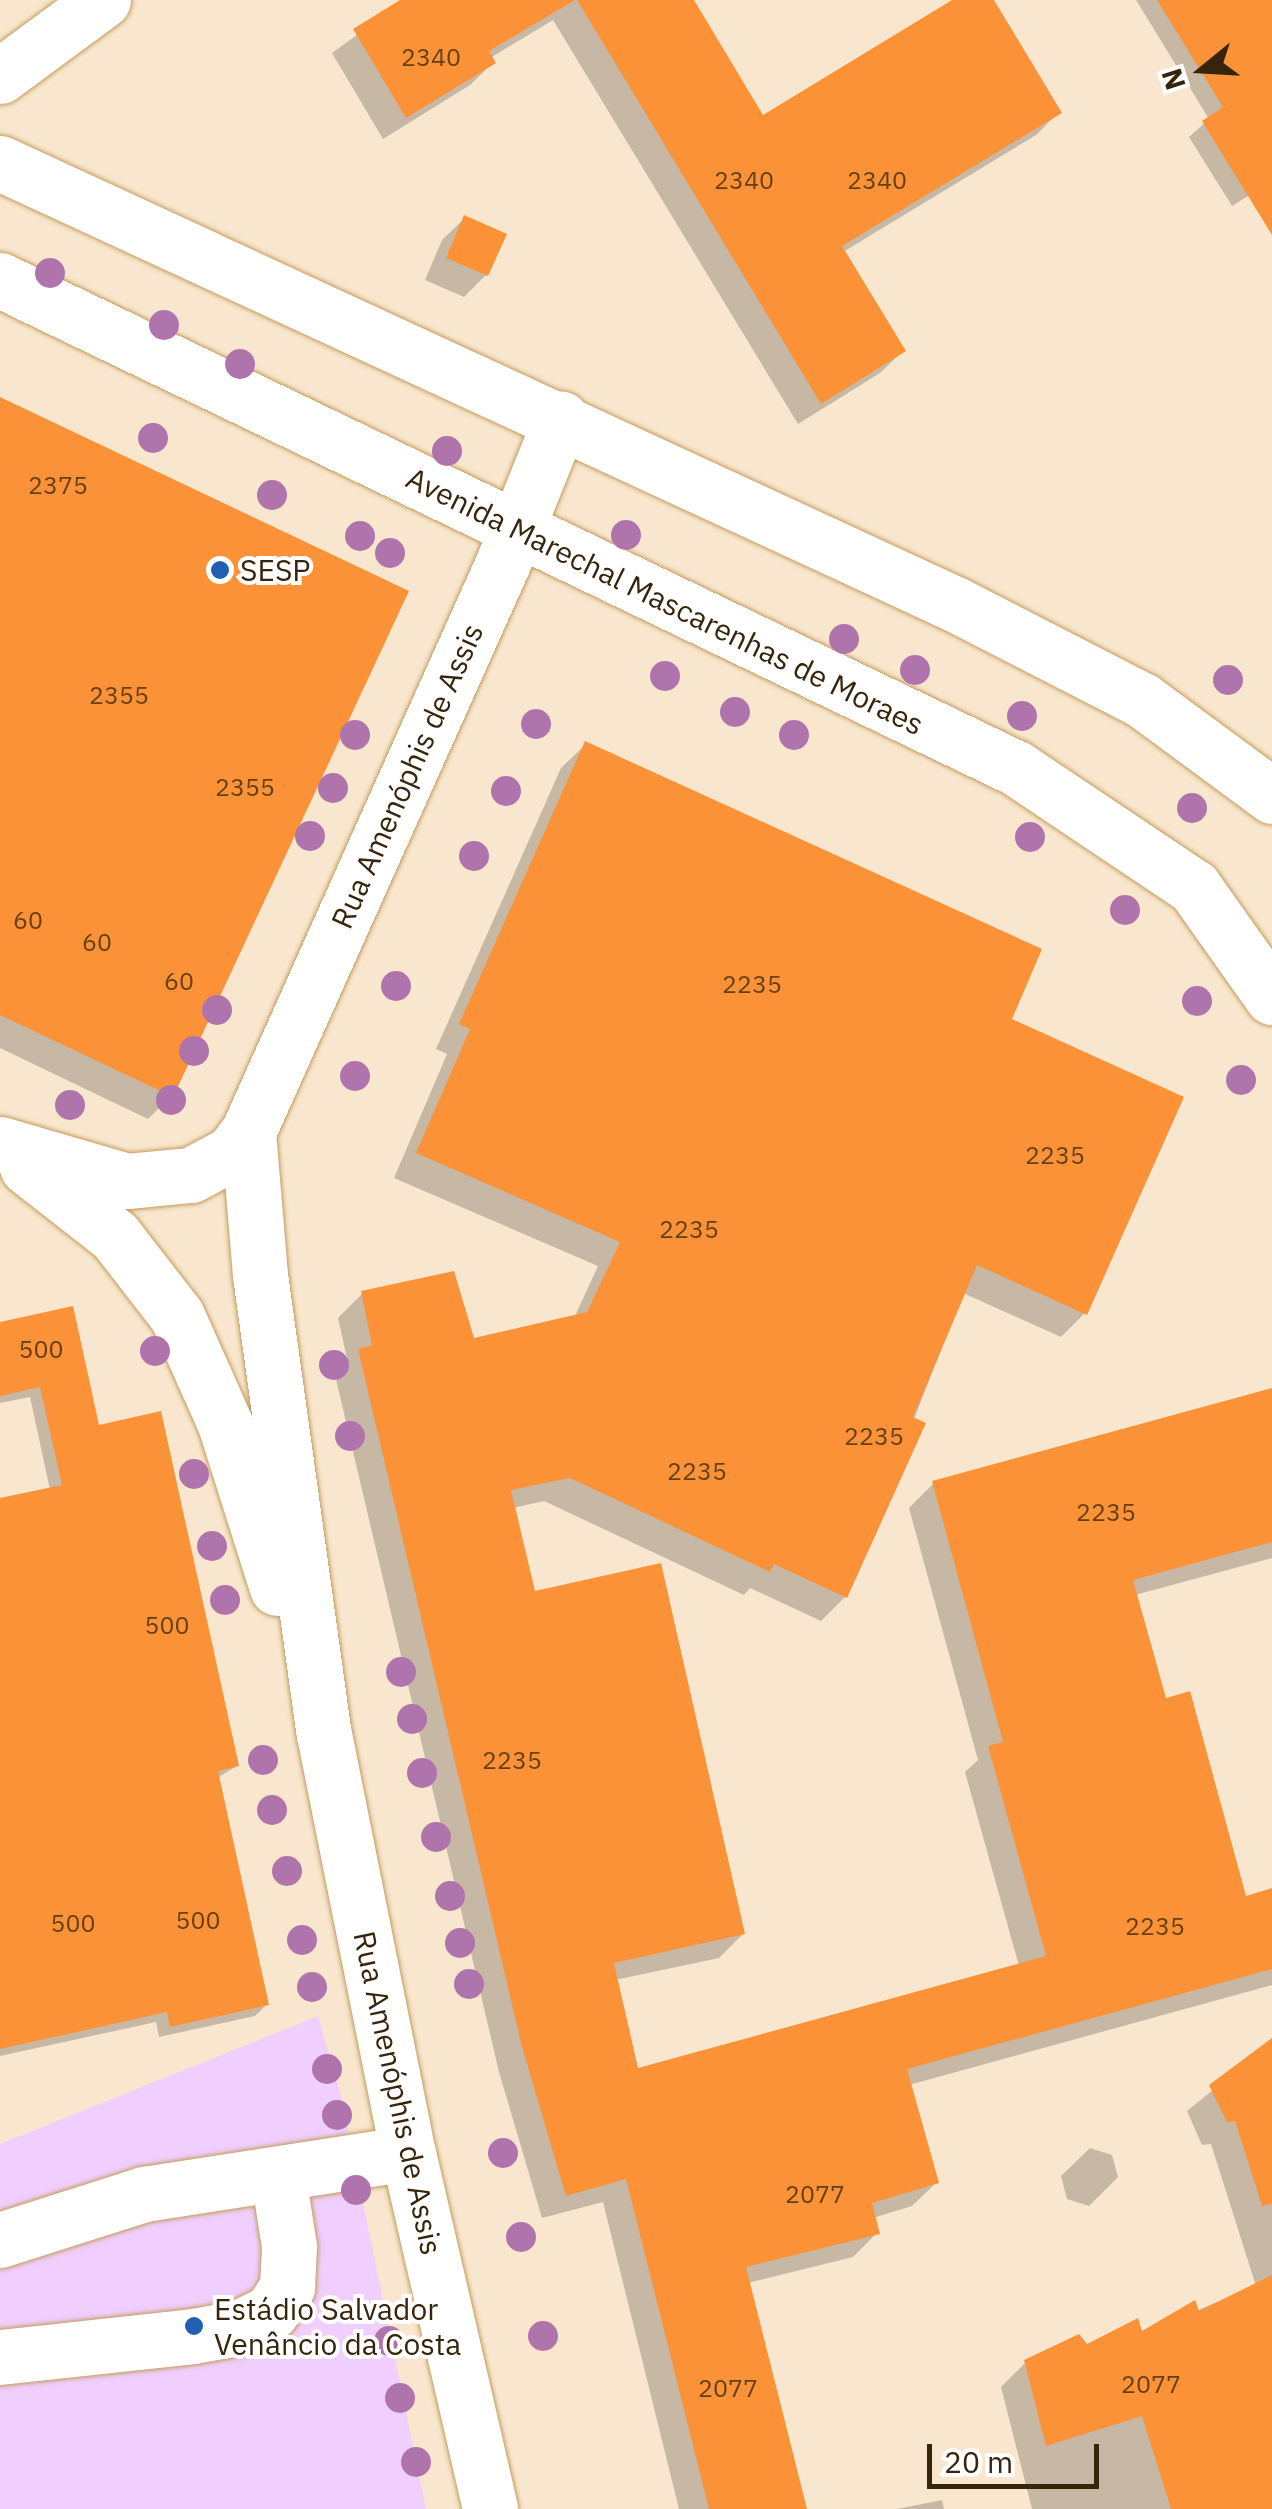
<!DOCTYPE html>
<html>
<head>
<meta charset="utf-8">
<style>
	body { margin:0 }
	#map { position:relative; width:1272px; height:2509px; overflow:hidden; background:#f8e7ce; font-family:"IBM Plex Sans",sans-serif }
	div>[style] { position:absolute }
	.green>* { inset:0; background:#f0cefd }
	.shadow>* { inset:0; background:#0003 }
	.building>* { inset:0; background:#fb9238 }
	.roads { filter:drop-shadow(0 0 2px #c59c5d) drop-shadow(0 0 2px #c59c5d) }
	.minor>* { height:55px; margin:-27.5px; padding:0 27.5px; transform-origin:27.5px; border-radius:27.5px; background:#fff }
	.major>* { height:55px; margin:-27.5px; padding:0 27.5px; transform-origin:27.5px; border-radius:27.5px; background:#fff }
	.trees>* { width:30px; height:30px; margin:-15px; border-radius:50%; background:#b074ad }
	.dots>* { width:28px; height:28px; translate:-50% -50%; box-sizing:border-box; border:5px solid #fff; border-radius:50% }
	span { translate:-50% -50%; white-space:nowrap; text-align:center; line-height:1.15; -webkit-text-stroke:8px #fff; paint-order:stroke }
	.number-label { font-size:25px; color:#674016 }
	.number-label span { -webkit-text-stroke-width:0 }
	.poi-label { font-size:30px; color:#36250b }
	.left { translate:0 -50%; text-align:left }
	.street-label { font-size:30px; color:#36250b }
	.north { position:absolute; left:1152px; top:20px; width:100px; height:100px; -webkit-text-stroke:8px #fff; paint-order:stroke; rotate:252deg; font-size:28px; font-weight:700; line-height:40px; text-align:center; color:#36250b }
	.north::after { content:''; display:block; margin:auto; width:35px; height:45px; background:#36250b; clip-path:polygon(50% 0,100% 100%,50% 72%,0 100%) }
	.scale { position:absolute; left:927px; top:2444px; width:172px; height:45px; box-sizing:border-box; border:5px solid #36250b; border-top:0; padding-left:12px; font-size:30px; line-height:35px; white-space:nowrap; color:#36250b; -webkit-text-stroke:8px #fff; paint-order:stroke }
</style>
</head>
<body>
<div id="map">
	<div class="green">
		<div style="clip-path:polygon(318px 2016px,341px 2095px,426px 2509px,0 2509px,0 2144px)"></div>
	</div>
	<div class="shadow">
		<div style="clip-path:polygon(405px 0,691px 0,762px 118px,957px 0,991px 0,1058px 113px,1036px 135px,843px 252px,903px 351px,880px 373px,798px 424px,553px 20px,490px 58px,493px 63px,470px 85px,383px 139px,332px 53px)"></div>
		<div style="clip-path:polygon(1136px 0,1272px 0,1272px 181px,1232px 206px,1189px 137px,1209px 119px)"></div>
		<div style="clip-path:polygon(465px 218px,486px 275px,464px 297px,425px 280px,442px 240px)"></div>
		<div style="clip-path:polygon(0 399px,171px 1096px,148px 1119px,0 1048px)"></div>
		<div style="clip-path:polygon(586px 744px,1008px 1020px,1085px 1313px,1061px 1337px,963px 1293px,845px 1597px,821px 1621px,750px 1588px,744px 1595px,544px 1501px,513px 1508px,533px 1594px,743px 1934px,719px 1958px,615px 1980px,636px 2071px,1019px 1966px,965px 1772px,978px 1760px,909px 1508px,933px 1484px,1272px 1391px,1272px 1558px,1135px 1595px,1164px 1701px,1244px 1899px,1272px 1891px,1272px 1985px,909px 2085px,937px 2182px,912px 2206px,873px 2218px,877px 2233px,853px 2257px,748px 2283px,804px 2509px,679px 2509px,603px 2202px,542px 2218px,499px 2072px,335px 1375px,348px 1363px,338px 1318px,362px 1294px,472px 1341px,574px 1318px,598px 1266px,394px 1178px,447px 1054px,436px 1049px,561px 768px)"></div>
		<div style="clip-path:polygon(0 1325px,98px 1428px,237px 1766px,217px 1778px,266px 2005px,255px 2016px,159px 2037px,156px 2022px,0 2056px,0 1501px,50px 1490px,30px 1397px,0 1403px)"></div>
		<div style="clip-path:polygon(1272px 2042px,1272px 2509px,1032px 2509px,1001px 2387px,1026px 2362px,1140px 2334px,1256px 2286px,1211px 2144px,1202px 2145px,1187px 2111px)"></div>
		<div style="clip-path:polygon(1090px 2148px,1112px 2155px,1118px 2177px,1089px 2206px,1067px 2199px,1061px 2176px)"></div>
		<div style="clip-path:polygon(942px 2500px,944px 2509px,897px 2509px)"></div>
	</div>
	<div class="building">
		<div style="clip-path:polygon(400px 0,575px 0,489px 51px,496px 63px,406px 118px,353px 29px)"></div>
		<div style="clip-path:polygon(577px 0,694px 0,763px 115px,952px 0,994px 0,1062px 113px,842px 246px,906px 351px,821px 404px)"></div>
		<div style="clip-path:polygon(1157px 0,1272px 0,1272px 235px,1202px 121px,1223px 107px)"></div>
		<div style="clip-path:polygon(464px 215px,507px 234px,488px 276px,446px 258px)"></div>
		<div style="clip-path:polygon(0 397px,409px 591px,173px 1097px,0 1015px)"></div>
		<div style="clip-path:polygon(585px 741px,1042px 949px,1012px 1019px,1184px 1097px,1087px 1315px,977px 1265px,913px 1417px,926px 1423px,847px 1598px,774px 1564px,770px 1572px,570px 1478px,511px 1490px,535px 1591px,661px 1563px,745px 1934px,614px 1963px,638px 2068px,1046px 1956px,988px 1746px,1003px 1742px,932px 1481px,1272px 1388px,1272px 1542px,1133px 1580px,1166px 1698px,1190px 1691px,1246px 1896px,1272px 1888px,1272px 1969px,907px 2069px,939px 2183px,872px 2203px,880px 2234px,746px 2267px,807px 2509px,709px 2509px,626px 2179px,566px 2196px,522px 2047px,358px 1349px,372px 1345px,361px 1291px,454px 1271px,474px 1338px,587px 1312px,620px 1242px,416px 1153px,470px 1029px,459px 1024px)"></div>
		<div style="clip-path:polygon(73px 1306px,99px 1425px,161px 1411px,239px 1766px,218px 1771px,269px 2005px,170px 2027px,167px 2012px,0 2049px,0 1498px,62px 1485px,40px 1387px,0 1396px,0 1322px)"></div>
		<div style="clip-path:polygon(1272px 2038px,1272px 2204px,1262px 2206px,1235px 2121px,1227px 2122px,1209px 2085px)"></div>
		<div style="clip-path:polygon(1272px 2275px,1272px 2509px,1171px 2509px,1142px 2416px,1046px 2446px,1024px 2360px,1079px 2334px,1087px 2344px,1138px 2318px,1142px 2331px,1195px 2300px,1199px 2311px)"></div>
	</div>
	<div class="roads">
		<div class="minor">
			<div style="left:0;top:76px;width:128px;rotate:-36.4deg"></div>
			<div style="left:248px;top:1132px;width:144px;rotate:85.2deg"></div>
			<div style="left:260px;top:1275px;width:463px;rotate:82.1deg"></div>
			<div style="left:324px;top:1734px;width:427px;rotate:78.7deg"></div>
			<div style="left:408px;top:2153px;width:365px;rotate:77deg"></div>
			<div style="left:0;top:1144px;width:132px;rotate:16.2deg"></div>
			<div style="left:127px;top:1181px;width:64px;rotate:-5.4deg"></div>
			<div style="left:191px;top:1175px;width:47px;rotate:-28.2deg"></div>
			<div style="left:232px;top:1153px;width:26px;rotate:-53deg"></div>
			<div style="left:248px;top:1132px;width:621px;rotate:-65.87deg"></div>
			<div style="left:502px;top:565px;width:158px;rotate:-68.1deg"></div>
			<div style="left:27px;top:1167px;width:112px;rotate:38.1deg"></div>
			<div style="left:115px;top:1236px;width:101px;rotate:52.2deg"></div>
			<div style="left:177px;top:1316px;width:118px;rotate:66deg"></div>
			<div style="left:225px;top:1424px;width:172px;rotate:72.4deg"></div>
			<div style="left:0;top:2240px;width:151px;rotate:-17.7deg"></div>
			<div style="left:144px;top:2194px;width:267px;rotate:-8.8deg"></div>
			<div style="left:0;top:2357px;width:194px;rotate:-6.2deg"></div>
			<div style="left:193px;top:2336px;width:46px;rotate:-10.1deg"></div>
			<div style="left:238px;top:2328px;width:37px;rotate:-26deg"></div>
			<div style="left:271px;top:2312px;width:30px;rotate:-57deg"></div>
			<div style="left:287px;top:2287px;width:41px;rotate:-87.2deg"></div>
			<div style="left:289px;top:2246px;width:71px;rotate:-98.9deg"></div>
		</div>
		<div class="major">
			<div style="left:0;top:163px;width:1054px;rotate:24.79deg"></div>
			<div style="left:957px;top:605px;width:208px;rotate:27.2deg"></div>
			<div style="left:1142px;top:700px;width:162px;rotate:36.4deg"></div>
			<div style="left:0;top:280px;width:1127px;rotate:25.66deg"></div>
			<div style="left:1016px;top:768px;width:214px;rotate:33.8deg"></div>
			<div style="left:1194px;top:887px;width:135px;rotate:54.7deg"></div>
		</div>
	</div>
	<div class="trees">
		<div style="left:50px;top:273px"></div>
		<div style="left:164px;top:325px"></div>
		<div style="left:240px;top:364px"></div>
		<div style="left:153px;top:438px"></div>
		<div style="left:447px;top:451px"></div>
		<div style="left:272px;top:495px"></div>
		<div style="left:626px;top:535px"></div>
		<div style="left:360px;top:536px"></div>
		<div style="left:390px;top:553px"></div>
		<div style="left:844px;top:639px"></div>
		<div style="left:915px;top:670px"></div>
		<div style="left:665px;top:676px"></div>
		<div style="left:1228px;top:680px"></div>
		<div style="left:735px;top:712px"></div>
		<div style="left:1022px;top:716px"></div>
		<div style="left:536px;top:724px"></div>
		<div style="left:355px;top:735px"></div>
		<div style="left:794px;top:735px"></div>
		<div style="left:333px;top:788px"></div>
		<div style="left:506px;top:791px"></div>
		<div style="left:1192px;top:808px"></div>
		<div style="left:310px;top:836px"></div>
		<div style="left:1030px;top:837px"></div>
		<div style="left:474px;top:856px"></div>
		<div style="left:1125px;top:910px"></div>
		<div style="left:396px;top:986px"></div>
		<div style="left:1197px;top:1001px"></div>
		<div style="left:217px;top:1010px"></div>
		<div style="left:194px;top:1051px"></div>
		<div style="left:355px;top:1076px"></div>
		<div style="left:1241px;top:1080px"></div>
		<div style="left:171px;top:1100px"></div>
		<div style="left:70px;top:1105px"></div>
		<div style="left:155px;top:1351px"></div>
		<div style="left:334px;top:1365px"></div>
		<div style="left:350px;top:1436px"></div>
		<div style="left:194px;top:1474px"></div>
		<div style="left:212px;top:1546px"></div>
		<div style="left:225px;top:1600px"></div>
		<div style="left:401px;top:1672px"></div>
		<div style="left:412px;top:1719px"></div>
		<div style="left:263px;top:1760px"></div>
		<div style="left:422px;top:1773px"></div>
		<div style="left:272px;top:1810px"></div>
		<div style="left:436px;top:1837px"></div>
		<div style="left:287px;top:1871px"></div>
		<div style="left:450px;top:1896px"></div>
		<div style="left:302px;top:1940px"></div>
		<div style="left:460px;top:1943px"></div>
		<div style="left:469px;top:1984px"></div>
		<div style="left:312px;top:1987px"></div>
		<div style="left:327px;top:2069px"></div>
		<div style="left:337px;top:2115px"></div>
		<div style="left:503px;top:2153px"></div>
		<div style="left:356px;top:2190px"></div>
		<div style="left:521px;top:2237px"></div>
		<div style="left:543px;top:2336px"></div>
		<div style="left:389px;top:2341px"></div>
		<div style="left:400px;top:2398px"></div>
		<div style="left:416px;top:2462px"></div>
	</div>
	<div class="dots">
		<div style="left:220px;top:570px;background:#2160b1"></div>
		<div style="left:194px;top:2326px;background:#2160b1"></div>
	</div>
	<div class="number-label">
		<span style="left:431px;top:57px">2340</span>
		<span style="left:744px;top:180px">2340</span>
		<span style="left:877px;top:180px">2340</span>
		<span style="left:58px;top:485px">2375</span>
		<span style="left:119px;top:695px">2355</span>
		<span style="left:245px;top:787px">2355</span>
		<span style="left:28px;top:920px">60</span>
		<span style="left:97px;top:942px">60</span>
		<span style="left:179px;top:981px">60</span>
		<span style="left:752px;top:984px">2235</span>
		<span style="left:1055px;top:1155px">2235</span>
		<span style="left:689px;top:1229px">2235</span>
		<span style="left:41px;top:1349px">500</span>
		<span style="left:874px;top:1436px">2235</span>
		<span style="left:697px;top:1471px">2235</span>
		<span style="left:1106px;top:1512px">2235</span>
		<span style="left:167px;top:1625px">500</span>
		<span style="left:512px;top:1760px">2235</span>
		<span style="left:198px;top:1920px">500</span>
		<span style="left:73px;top:1923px">500</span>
		<span style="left:1155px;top:1926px">2235</span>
		<span style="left:815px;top:2194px">2077</span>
		<span style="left:1151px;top:2384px">2077</span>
		<span style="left:728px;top:2388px">2077</span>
	</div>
	<div class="poi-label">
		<span class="left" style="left:240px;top:570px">SESP</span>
		<span class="left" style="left:214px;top:2326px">Estádio Salvador<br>Venâncio da Costa</span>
	</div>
	<div class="street-label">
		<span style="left:665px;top:601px;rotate:26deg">Avenida Marechal Mascarenhas de Moraes</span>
		<span style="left:407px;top:776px;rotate:-66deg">Rua Amenóphis de Assis</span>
		<span style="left:398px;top:2093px;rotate:78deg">Rua Amenóphis de Assis</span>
	</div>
	<div class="north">N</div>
	<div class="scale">20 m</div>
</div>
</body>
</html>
